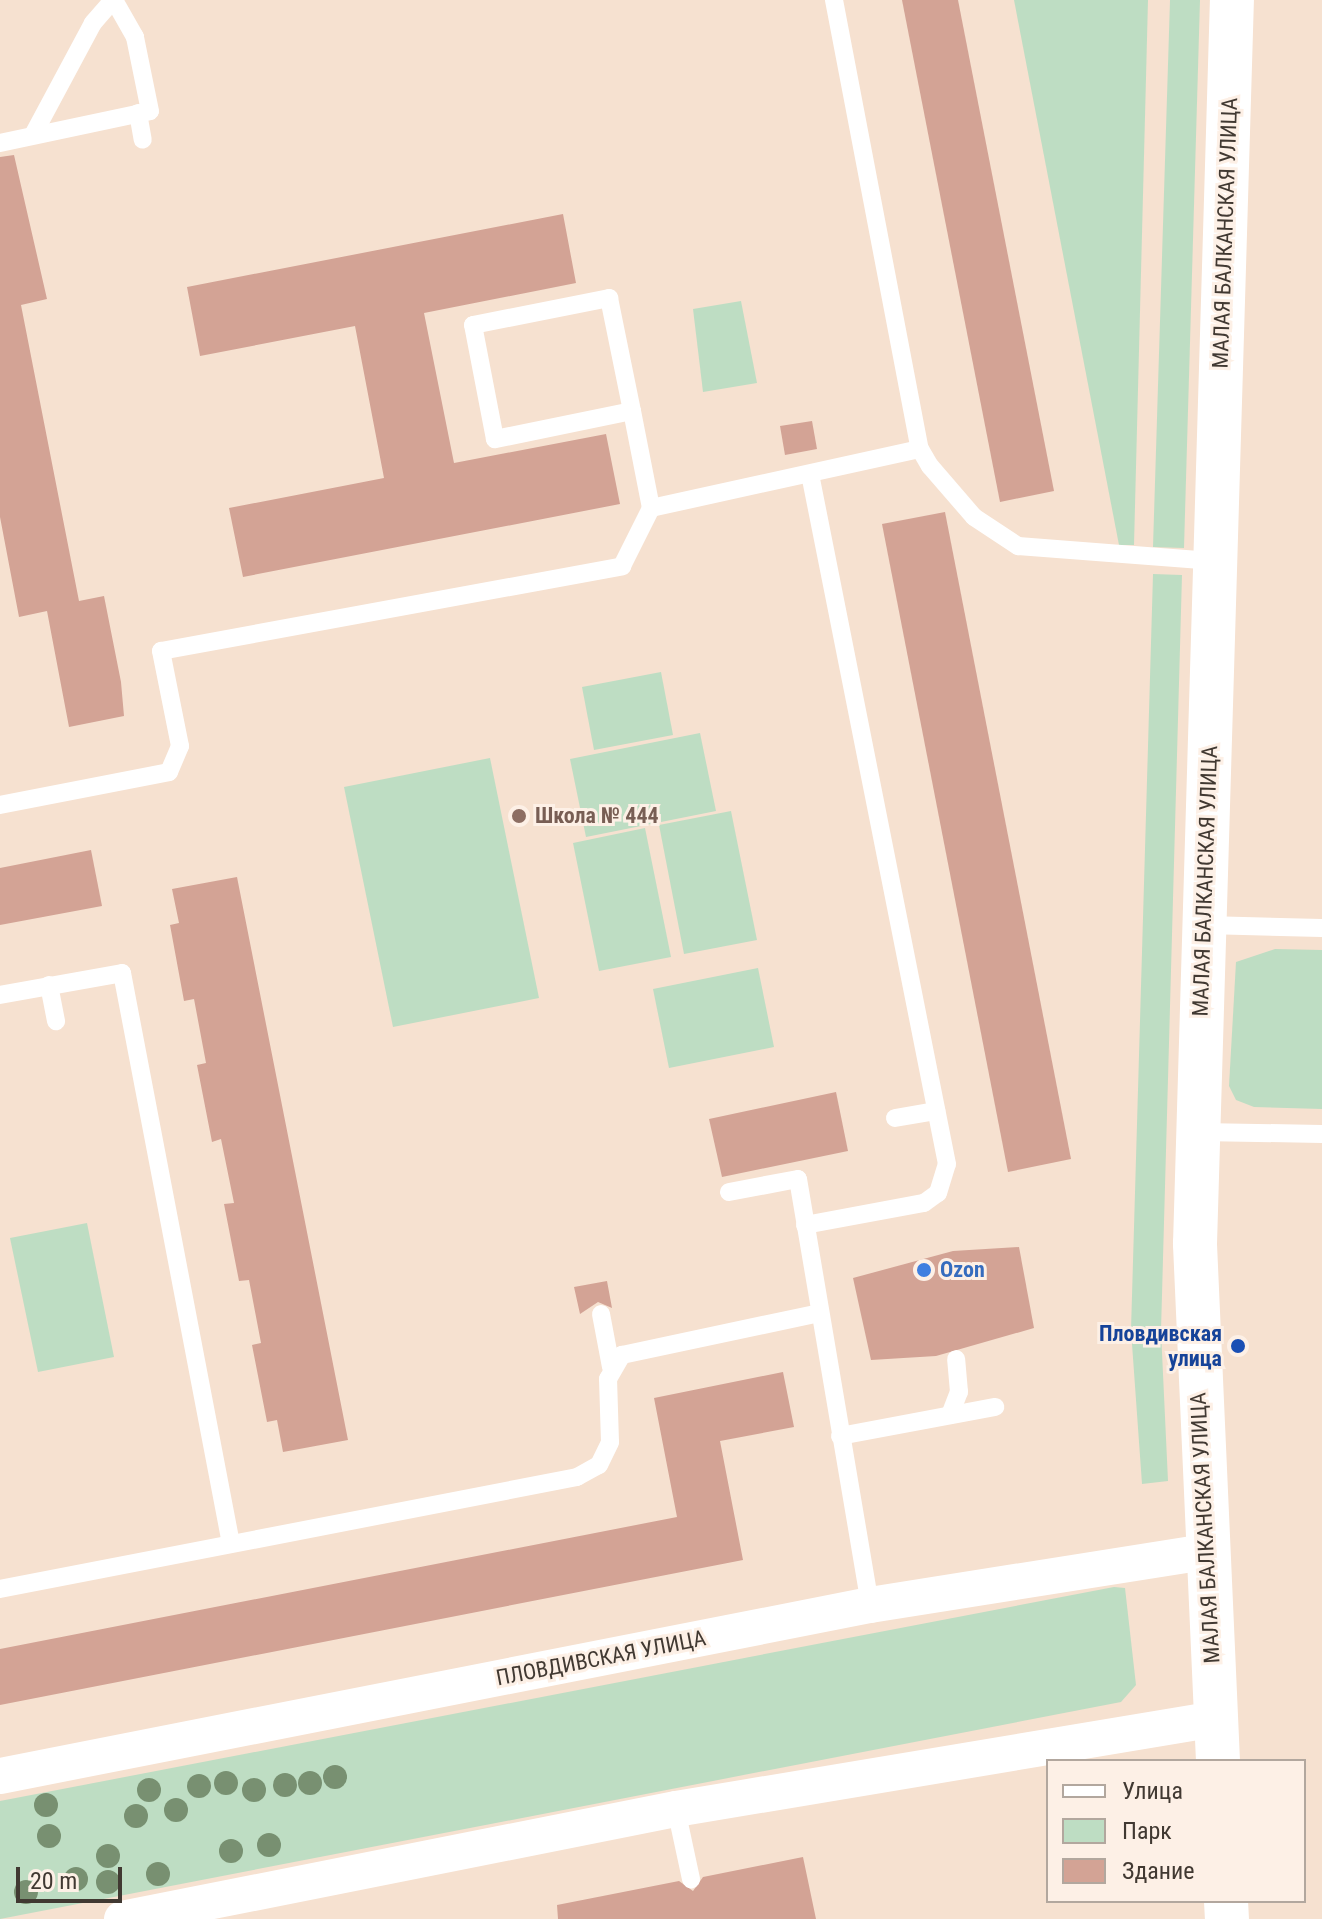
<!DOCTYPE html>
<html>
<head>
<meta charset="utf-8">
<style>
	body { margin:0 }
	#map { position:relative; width:1322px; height:1919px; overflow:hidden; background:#f6e1d0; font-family:"Roboto Condensed",sans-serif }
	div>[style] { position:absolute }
	.green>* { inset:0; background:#beddc3 }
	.building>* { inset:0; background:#d3a395 }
	.service>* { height:18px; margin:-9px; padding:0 9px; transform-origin:9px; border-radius:9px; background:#fff }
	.minor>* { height:36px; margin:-18px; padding:0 18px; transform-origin:18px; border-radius:18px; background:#fff }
	.tertiary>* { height:44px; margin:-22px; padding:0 22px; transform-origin:22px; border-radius:22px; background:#fff }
	.trees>* { width:24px; height:24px; margin:-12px; border-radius:50%; background:#789071 }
	.dots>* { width:22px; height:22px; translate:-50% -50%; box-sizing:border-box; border:4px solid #fdf0e6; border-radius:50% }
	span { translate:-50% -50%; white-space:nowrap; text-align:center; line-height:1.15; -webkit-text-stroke:6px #fdf0e6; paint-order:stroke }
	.street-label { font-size:22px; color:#413932 }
	.education-label { font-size:22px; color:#785e54; font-weight:700 }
	.left { translate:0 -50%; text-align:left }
	.shop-label { font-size:22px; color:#366cbe; font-weight:700 }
	.transit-label { font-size:22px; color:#164399; font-weight:700 }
	.right { translate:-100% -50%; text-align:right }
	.legend { position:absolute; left:1046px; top:1759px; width:260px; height:144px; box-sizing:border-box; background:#fdf0e6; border:2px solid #b2a79e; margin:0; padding:10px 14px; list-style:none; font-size:24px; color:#413932 }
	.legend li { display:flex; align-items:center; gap:16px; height:40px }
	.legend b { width:40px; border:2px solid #b2a79e }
	.scale { position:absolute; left:16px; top:1867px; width:106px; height:36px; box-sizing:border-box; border:4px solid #413932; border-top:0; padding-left:10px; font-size:24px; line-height:28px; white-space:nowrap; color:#413932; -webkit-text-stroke:6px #fdf0e6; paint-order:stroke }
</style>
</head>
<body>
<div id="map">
	<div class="green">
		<div style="clip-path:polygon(1014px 0,1148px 0,1134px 545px,1119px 545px)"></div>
		<div style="clip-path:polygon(1170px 0,1200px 0,1184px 548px,1153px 547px)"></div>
		<div style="clip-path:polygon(741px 301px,757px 383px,703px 392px,693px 309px)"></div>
		<div style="clip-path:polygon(1153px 574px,1182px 575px,1161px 1331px,1168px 1481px,1142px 1484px,1131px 1330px)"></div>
		<div style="clip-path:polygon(661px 672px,673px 735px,594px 750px,582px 687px)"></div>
		<div style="clip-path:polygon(700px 733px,716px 811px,586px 837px,570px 759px)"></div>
		<div style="clip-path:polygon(490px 758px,539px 998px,393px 1027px,344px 787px)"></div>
		<div style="clip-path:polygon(731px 811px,757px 940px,684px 954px,659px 825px)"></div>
		<div style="clip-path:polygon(645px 828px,671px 957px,599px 971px,573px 843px)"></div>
		<div style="clip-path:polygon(1275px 949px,1322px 950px,1322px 1109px,1254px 1107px,1236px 1100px,1229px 1086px,1236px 962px)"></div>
		<div style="clip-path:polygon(758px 968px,774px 1047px,669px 1068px,653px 989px)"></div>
		<div style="clip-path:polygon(87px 1223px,114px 1357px,38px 1372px,10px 1238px)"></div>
		<div style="clip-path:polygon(1114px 1587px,1125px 1588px,1136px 1685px,1121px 1702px,0 1919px,0 1801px)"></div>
	</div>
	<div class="building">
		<div style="clip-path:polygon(902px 0,958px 0,1054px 491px,1000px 502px)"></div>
		<div style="clip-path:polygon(14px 155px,47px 299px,21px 305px,79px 601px,104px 596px,121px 682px,124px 716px,69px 727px,47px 611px,19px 617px,0 517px,0 157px)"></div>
		<div style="clip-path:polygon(563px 214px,576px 283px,424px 313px,454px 463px,606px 434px,620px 504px,243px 577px,229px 508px,384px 478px,355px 326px,200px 356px,187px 287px)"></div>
		<div style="clip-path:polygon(812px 421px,817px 449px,785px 455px,780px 426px)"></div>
		<div style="clip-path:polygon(945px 512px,1071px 1159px,1008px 1172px,882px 524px)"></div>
		<div style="clip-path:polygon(91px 850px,102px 906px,0 925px,0 868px)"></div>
		<div style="clip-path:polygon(237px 877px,348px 1440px,283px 1452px,277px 1420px,267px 1422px,252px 1345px,261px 1343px,249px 1280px,239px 1281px,224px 1204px,234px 1203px,221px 1139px,212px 1142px,197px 1065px,206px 1063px,194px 999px,184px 1001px,170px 925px,179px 923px,172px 889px)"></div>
		<div style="clip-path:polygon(836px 1092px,848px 1151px,722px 1177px,709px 1119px)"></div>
		<div style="clip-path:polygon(1019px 1247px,1034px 1328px,936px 1356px,871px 1360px,853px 1278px,953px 1251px)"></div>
		<div style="clip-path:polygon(607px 1281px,612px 1308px,598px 1302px,580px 1314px,574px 1287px)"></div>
		<div style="clip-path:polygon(783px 1372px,794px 1427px,720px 1441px,743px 1560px,0 1705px,0 1649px,677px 1517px,654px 1398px)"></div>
		<div style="clip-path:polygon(803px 1857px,816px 1919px,558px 1919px,557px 1905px,679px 1881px,693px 1891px,703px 1877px)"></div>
	</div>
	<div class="service">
		<div style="left:834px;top:0;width:457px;rotate:79.2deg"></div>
		<div style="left:920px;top:449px;width:20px;rotate:60deg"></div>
		<div style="left:930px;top:466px;width:67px;rotate:49.2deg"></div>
		<div style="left:974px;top:517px;width:53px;rotate:33.4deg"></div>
		<div style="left:1018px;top:546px;width:197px;rotate:4.4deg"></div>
		<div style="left:138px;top:113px;width:27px;rotate:80deg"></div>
		<div style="left:33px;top:135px;width:127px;rotate:-61.8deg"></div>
		<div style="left:93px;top:23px;width:30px;rotate:-49deg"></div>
		<div style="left:0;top:143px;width:153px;rotate:-12deg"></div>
		<div style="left:150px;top:111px;width:76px;rotate:-101.5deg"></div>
		<div style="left:135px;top:37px;width:43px;rotate:-119.6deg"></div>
		<div style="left:632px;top:411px;width:140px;rotate:168.4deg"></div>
		<div style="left:495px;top:439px;width:116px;rotate:-100.9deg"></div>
		<div style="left:473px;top:325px;width:139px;rotate:-11.2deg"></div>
		<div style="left:609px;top:298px;width:115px;rotate:78.5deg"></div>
		<div style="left:632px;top:411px;width:99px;rotate:78.9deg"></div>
		<div style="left:0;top:805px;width:172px;rotate:-11deg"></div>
		<div style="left:169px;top:772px;width:28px;rotate:-67deg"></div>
		<div style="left:180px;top:746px;width:97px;rotate:-101.3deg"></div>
		<div style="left:161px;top:651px;width:469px;rotate:-10.4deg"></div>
		<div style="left:622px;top:566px;width:65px;rotate:-63.4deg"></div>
		<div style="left:651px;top:508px;width:275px;rotate:-12.4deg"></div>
		<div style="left:1205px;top:925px;width:117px;rotate:1.5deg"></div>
		<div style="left:49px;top:985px;width:37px;rotate:79deg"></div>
		<div style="left:0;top:995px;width:124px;rotate:-10.2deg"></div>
		<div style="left:122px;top:973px;width:581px;rotate:79.19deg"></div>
		<div style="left:895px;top:1118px;width:42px;rotate:-9.7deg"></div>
		<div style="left:1199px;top:1132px;width:123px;rotate:0.9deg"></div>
		<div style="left:729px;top:1192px;width:70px;rotate:-10.7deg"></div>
		<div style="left:798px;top:1179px;width:432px;rotate:80.4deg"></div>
		<div style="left:805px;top:1225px;width:121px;rotate:-10.5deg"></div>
		<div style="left:924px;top:1203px;width:17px;rotate:-36deg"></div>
		<div style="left:938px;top:1193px;width:30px;rotate:-73deg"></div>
		<div style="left:947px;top:1164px;width:703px;rotate:-101.23deg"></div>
		<div style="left:601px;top:1314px;width:54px;rotate:79.3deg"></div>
		<div style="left:950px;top:1415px;width:25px;rotate:-69deg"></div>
		<div style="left:959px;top:1392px;width:33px;rotate:-95deg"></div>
		<div style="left:840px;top:1436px;width:158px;rotate:-10.6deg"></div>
		<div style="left:0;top:1589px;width:588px;rotate:-10.98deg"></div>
		<div style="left:577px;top:1477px;width:25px;rotate:-29deg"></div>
		<div style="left:599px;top:1465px;width:25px;rotate:-64deg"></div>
		<div style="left:610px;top:1442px;width:63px;rotate:-91.8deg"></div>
		<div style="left:608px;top:1379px;width:28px;rotate:-60deg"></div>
		<div style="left:622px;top:1355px;width:201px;rotate:-12deg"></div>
		<div style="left:676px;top:1809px;width:72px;rotate:77.9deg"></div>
	</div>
	<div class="minor">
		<div style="left:0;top:1776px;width:887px;rotate:-11.12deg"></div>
		<div style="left:870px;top:1605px;width:339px;rotate:-9deg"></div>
		<div style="left:122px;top:1919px;width:565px;rotate:-11.23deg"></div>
		<div style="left:676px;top:1809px;width:547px;rotate:-9.46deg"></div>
	</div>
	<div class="tertiary">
		<div style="left:1218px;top:1761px;width:518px;rotate:-92.55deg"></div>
		<div style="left:1195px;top:1244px;width:1245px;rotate:-88.3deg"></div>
		<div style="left:1226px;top:1901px;width:18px;rotate:87deg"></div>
	</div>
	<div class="trees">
		<div style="left:335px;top:1777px"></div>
		<div style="left:226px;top:1783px"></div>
		<div style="left:310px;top:1783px"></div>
		<div style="left:285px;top:1785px"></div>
		<div style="left:199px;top:1786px"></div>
		<div style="left:149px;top:1790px"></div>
		<div style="left:254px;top:1790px"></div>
		<div style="left:46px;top:1805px"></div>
		<div style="left:176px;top:1810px"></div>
		<div style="left:136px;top:1816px"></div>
		<div style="left:49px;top:1836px"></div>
		<div style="left:269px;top:1845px"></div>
		<div style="left:231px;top:1851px"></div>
		<div style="left:108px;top:1856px"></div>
		<div style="left:158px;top:1874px"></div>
		<div style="left:76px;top:1879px"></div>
		<div style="left:108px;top:1882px"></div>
		<div style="left:26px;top:1892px"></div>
	</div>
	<div class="dots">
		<div style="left:519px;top:816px;background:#8d6e63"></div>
		<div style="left:924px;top:1270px;background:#3f7fe0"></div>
		<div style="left:1238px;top:1346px;background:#1a4fb4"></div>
	</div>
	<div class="street-label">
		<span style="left:1225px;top:233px;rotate:-88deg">МАЛАЯ БАЛКАНСКАЯ УЛИЦА</span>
		<span style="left:1205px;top:881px;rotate:-88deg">МАЛАЯ БАЛКАНСКАЯ УЛИЦА</span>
		<span style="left:1205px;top:1528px;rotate:-93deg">МАЛАЯ БАЛКАНСКАЯ УЛИЦА</span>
		<span style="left:601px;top:1658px;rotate:-11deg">ПЛОВДИВСКАЯ УЛИЦА</span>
	</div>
	<div class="education-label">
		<span class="left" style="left:535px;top:816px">Школа № 444</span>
	</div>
	<div class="shop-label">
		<span class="left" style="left:940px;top:1270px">Ozon</span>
	</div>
	<div class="transit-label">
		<span class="right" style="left:1222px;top:1346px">Пловдивская<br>улица</span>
	</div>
	<ul class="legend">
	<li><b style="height:10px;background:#fff"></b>Улица</li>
	<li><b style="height:22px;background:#beddc3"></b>Парк</li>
	<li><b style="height:22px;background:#d3a395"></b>Здание</li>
	</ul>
	<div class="scale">20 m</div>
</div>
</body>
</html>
